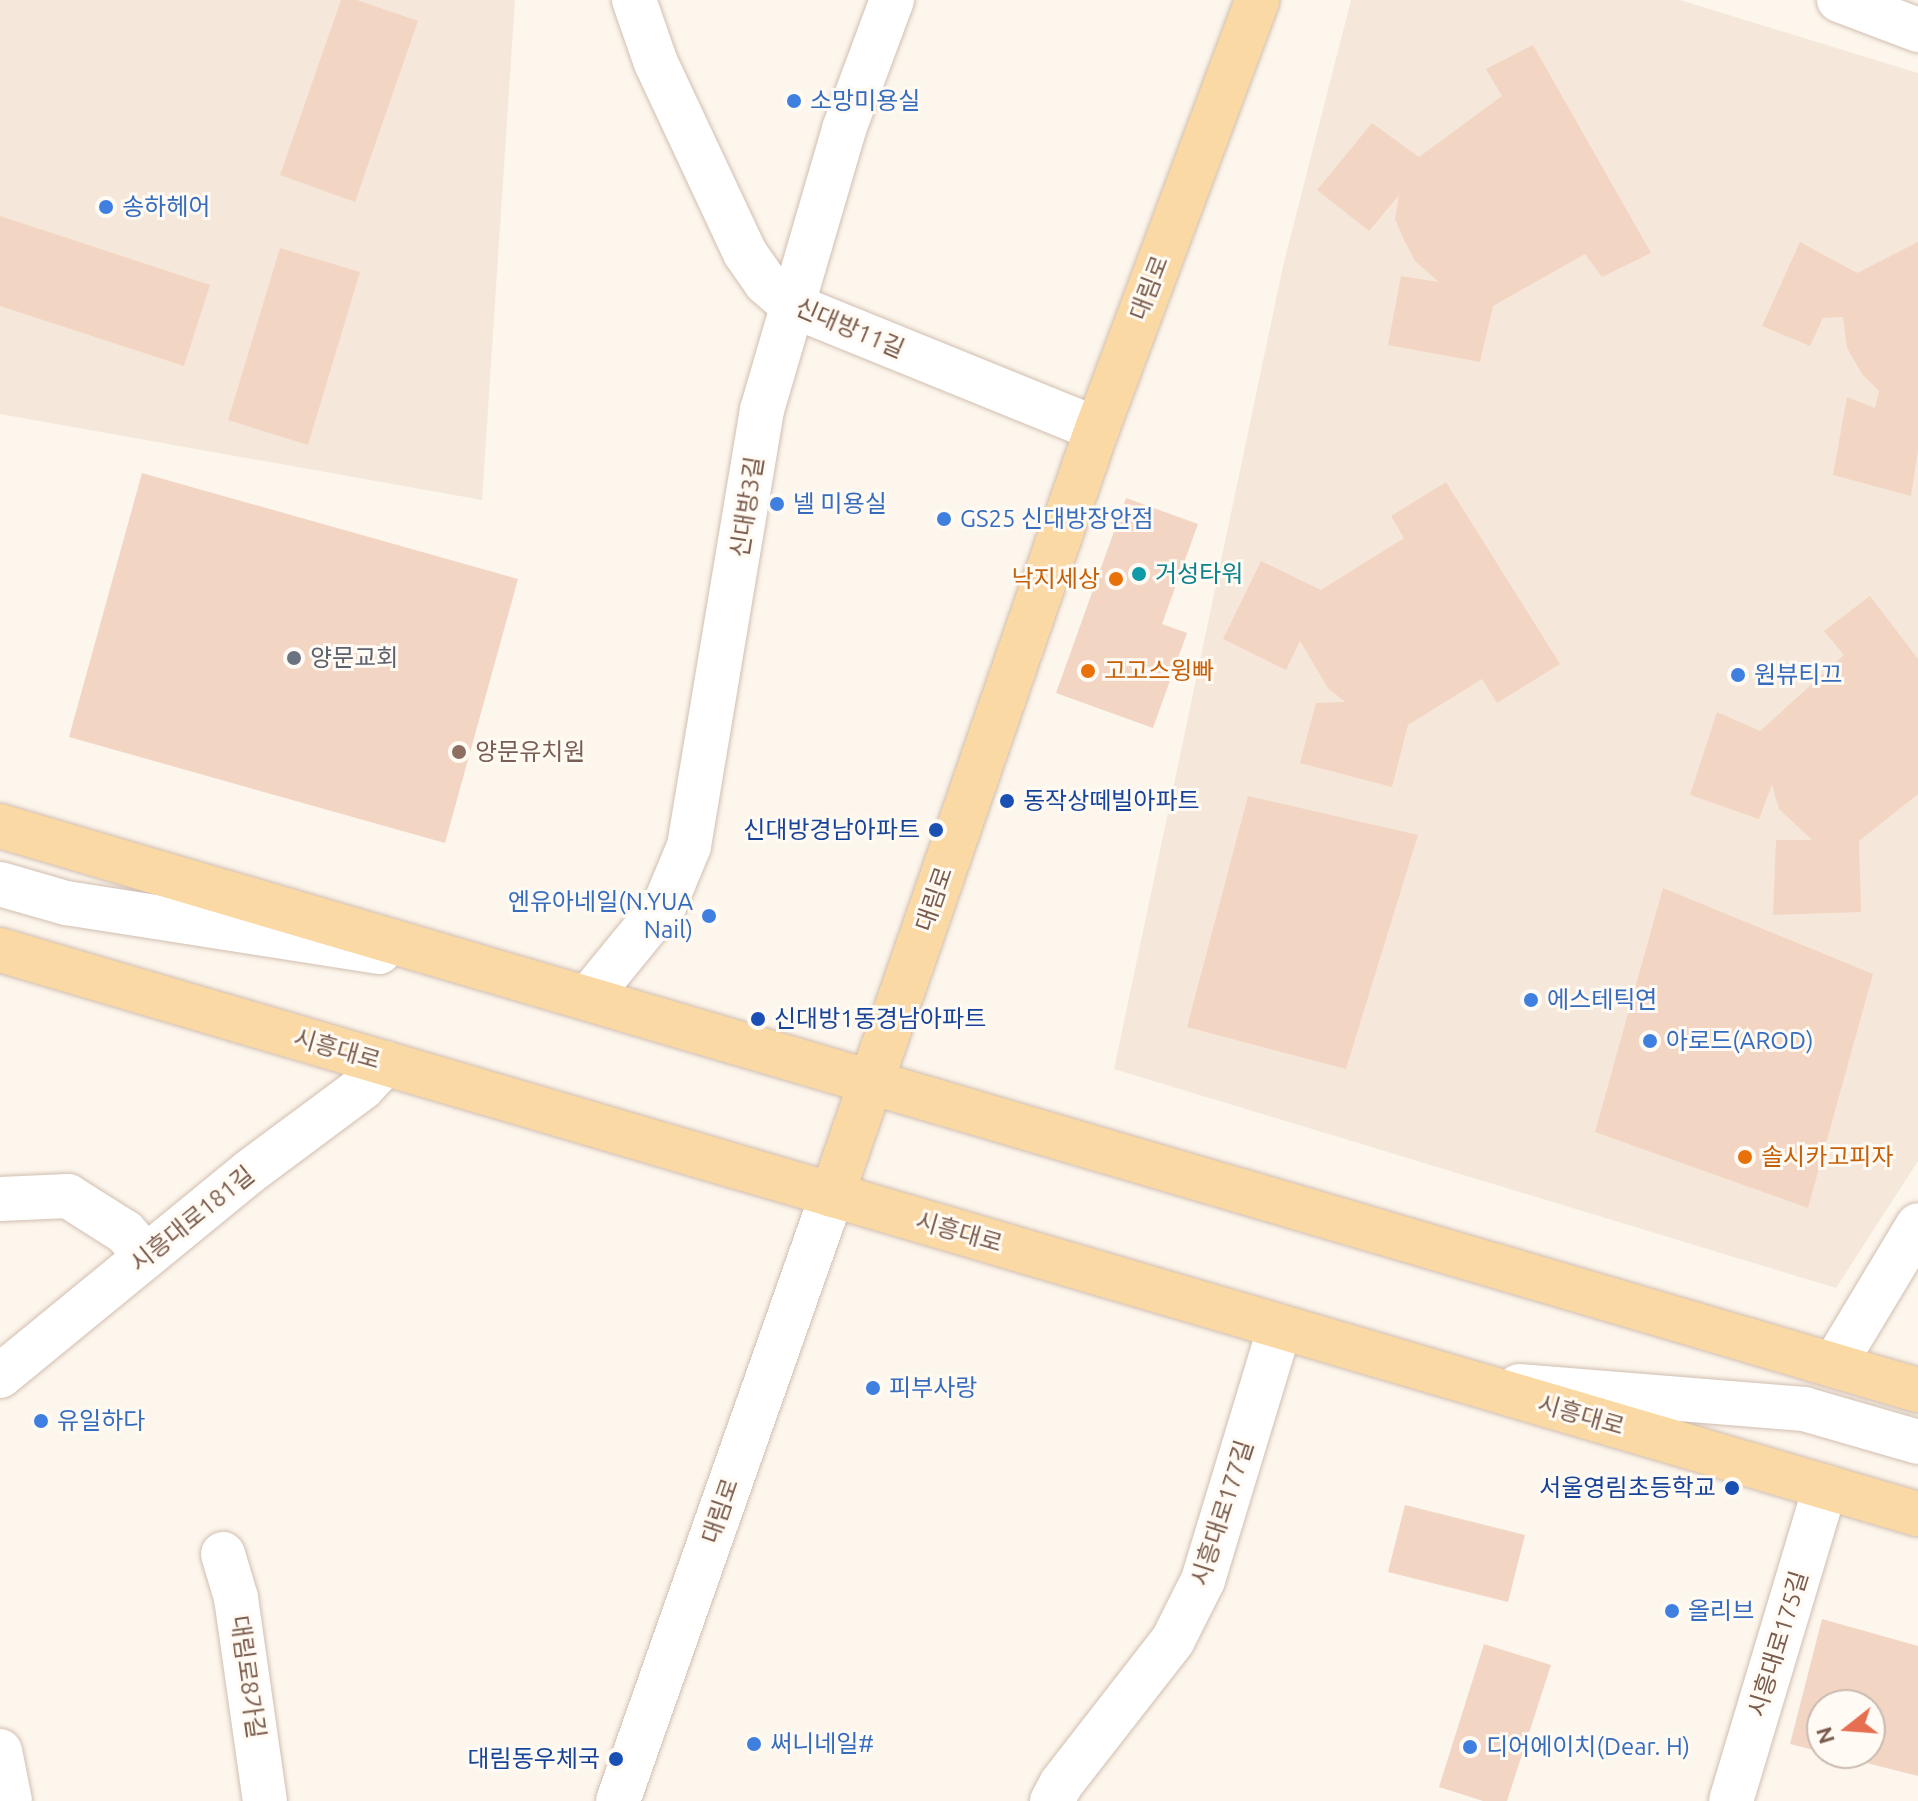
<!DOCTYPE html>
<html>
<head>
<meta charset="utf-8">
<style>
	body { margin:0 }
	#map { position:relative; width:1918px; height:1801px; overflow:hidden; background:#fdf6ec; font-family:Ubuntu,"Noto Sans KR",sans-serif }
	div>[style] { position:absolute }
	.residential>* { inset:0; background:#f5e8da }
	.building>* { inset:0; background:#f3d5c3 }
	.roads { filter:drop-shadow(0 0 2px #d1beb0) drop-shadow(0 0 2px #d1beb0) }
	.minor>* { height:44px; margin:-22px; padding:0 22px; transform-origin:22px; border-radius:22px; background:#fff }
	.major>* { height:44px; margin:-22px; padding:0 22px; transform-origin:22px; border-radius:22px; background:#fbd9a5 }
	.dots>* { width:22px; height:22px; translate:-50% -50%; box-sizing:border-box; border:4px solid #fffaf3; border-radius:50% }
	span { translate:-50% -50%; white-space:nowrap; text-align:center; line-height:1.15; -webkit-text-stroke:6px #fffaf3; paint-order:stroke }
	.shop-label { font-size:24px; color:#366cbe }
	.left { translate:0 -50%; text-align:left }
	.right { translate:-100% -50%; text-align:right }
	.street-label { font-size:24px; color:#7a5c4d }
	.culture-label { font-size:24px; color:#0d838f }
	.food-label { font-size:24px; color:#c56008 }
	.worship-label { font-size:24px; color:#5b616d }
	.education-label { font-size:24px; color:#785e54 }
	.transit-label { font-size:24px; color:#164399 }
	.north { position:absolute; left:1806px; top:1689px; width:80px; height:80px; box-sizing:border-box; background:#fffaf3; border:2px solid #cabbb1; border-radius:50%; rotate:253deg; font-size:22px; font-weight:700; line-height:32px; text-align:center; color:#7a5c4d }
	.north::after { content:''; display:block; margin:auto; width:28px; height:36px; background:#e76f51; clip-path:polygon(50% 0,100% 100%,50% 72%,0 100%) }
</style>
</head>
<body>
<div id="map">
	<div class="residential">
		<div style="clip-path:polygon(0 0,515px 0,482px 500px,0 414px)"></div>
		<div style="clip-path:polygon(1351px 0,1680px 0,1918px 73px,1918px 1161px,1836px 1288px,1114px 1069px,1283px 266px)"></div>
	</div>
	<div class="building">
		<div style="clip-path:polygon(341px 0,357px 0,418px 21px,355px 202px,280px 175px)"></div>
		<div style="clip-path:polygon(1533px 45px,1651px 253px,1602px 277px,1585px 254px,1493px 306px,1480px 362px,1388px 345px,1401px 276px,1439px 282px,1415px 261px,1404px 240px,1395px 219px,1399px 195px,1369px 231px,1317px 190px,1372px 123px,1419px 157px,1502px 96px,1486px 69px)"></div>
		<div style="clip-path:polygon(0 216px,210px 285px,184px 366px,0 306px)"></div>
		<div style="clip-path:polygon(1800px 242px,1857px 273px,1918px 242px,1918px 450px,1911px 496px,1833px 475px,1847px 397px,1875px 408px,1879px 391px,1862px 374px,1847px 348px,1843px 317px,1823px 318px,1810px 346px,1762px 326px)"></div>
		<div style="clip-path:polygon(280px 248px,360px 272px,308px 445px,228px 420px)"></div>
		<div style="clip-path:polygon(142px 473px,518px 579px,445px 843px,69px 737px)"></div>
		<div style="clip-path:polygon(1446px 482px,1560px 664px,1497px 703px,1482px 679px,1408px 725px,1392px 787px,1300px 763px,1316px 703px,1345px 702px,1328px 688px,1300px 641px,1286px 670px,1223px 639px,1261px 561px,1321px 590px,1404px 538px,1391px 516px)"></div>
		<div style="clip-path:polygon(1126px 498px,1198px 524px,1162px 624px,1187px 633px,1153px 728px,1056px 693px)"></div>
		<div style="clip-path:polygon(1870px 596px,1918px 659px,1918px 794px,1859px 841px,1861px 912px,1773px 915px,1776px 840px,1812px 840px,1779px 809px,1772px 785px,1759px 819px,1690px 795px,1717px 712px,1760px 731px,1844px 655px,1824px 631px)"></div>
		<div style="clip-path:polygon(1248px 796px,1418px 835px,1346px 1069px,1187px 1027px)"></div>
		<div style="clip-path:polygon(1663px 888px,1873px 974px,1808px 1208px,1595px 1132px)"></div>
		<div style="clip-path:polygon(1405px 1505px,1525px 1535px,1508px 1602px,1388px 1572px)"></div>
		<div style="clip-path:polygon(1822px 1619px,1918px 1646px,1918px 1776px,1831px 1754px,1870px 1753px,1870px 1705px,1822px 1705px,1822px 1752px,1790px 1744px)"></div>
		<div style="clip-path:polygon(1484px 1644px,1551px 1665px,1507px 1801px,1483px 1801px,1439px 1787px)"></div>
	</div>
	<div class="roads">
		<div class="minor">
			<div style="left:634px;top:0;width:67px;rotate:70.8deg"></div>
			<div style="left:656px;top:63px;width:210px;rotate:64.9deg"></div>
			<div style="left:745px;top:253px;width:37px;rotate:55deg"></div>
			<div style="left:766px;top:283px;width:33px;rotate:41deg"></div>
			<div style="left:791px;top:305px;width:330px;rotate:22.1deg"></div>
			<div style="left:1839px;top:0;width:85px;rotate:20.8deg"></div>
			<div style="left:0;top:884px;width:69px;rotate:16.1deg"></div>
			<div style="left:66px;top:903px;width:317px;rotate:8.9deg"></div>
			<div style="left:588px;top:998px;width:122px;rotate:-50.7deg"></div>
			<div style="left:665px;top:904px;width:63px;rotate:-67.5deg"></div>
			<div style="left:689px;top:846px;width:442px;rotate:-80.5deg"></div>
			<div style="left:762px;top:410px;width:293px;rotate:-73.7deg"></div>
			<div style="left:844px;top:129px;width:138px;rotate:-69.6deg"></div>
			<div style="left:0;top:1199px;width:68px;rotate:-2.5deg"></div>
			<div style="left:68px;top:1196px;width:67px;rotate:32.3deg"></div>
			<div style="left:125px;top:1232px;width:32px;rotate:49deg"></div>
			<div style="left:1834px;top:1365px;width:163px;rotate:-59deg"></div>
			<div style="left:0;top:1376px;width:322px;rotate:-39.3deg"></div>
			<div style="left:249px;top:1172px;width:141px;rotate:-36.6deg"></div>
			<div style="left:362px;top:1088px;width:34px;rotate:-47deg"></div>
			<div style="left:1519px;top:1386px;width:286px;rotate:4.6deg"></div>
			<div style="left:1804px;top:1409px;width:119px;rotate:16.1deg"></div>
			<div style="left:223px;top:1554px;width:46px;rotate:73.5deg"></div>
			<div style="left:236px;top:1598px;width:205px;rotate:81.9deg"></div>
			<div style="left:0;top:1751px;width:51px;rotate:78.7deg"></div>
			<div style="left:618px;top:1801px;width:643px;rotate:-70.55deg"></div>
			<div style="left:1052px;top:1801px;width:19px;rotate:-62deg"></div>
			<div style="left:1061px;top:1784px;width:182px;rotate:-52.1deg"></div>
			<div style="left:1173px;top:1640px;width:67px;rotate:-63.4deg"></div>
			<div style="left:1203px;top:1580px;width:264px;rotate:-73.1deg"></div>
			<div style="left:1731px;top:1801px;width:328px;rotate:-73.3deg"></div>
		</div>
		<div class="major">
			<div style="left:0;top:826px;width:1999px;rotate:16.39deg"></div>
			<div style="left:0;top:950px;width:1999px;rotate:16.39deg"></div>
			<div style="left:832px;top:1195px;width:811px;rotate:-70.92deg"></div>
			<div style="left:1097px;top:429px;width:458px;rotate:-69.5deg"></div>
		</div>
	</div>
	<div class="dots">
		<div style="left:794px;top:101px;background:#3f7fe0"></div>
		<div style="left:106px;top:207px;background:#3f7fe0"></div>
		<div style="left:777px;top:504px;background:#3f7fe0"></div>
		<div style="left:944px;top:519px;background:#3f7fe0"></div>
		<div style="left:1139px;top:574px;background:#0f9aa8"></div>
		<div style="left:1116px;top:579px;background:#e8710a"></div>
		<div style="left:294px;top:658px;background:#6b7280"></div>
		<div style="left:1088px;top:671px;background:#e8710a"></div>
		<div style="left:1738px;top:675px;background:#3f7fe0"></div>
		<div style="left:459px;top:752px;background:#8d6e63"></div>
		<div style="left:1007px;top:801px;background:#1a4fb4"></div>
		<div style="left:936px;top:830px;background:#1a4fb4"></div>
		<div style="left:709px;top:916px;background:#3f7fe0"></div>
		<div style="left:1531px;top:1000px;background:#3f7fe0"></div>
		<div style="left:758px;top:1019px;background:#1a4fb4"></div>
		<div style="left:1650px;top:1041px;background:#3f7fe0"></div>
		<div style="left:1745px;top:1157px;background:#e8710a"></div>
		<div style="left:873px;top:1388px;background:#3f7fe0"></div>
		<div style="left:41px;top:1421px;background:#3f7fe0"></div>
		<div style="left:1732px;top:1488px;background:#1a4fb4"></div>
		<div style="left:1672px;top:1611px;background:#3f7fe0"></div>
		<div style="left:754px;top:1744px;background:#3f7fe0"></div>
		<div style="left:1470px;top:1747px;background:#3f7fe0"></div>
		<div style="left:616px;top:1759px;background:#1a4fb4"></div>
	</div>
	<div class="shop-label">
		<span class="left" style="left:810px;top:101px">소망미용실</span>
		<span class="left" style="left:122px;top:207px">송하헤어</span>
		<span class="left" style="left:793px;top:504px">넬 미용실</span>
		<span class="left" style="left:960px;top:519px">GS25 신대방장안점</span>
		<span class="left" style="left:1754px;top:675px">원뷰티끄</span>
		<span class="right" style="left:693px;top:916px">엔유아네일(N.YUA<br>Nail)</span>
		<span class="left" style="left:1547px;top:1000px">에스테틱연</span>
		<span class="left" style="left:1666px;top:1041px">아로드(AROD)</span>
		<span class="left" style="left:889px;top:1388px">피부사랑</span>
		<span class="left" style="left:57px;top:1421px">유일하다</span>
		<span class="left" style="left:1688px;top:1611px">올리브</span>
		<span class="left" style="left:770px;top:1744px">써니네일#</span>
		<span class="left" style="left:1486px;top:1747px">디어에이치(Dear. H)</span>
	</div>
	<div class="street-label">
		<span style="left:1149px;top:288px;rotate:-69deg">대림로</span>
		<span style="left:850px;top:328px;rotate:23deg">신대방11길</span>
		<span style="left:747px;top:507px;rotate:-81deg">신대방3길</span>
		<span style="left:934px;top:899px;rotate:-71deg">대림로</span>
		<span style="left:337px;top:1049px;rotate:16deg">시흥대로</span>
		<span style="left:192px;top:1219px;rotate:-39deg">시흥대로181길</span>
		<span style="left:959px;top:1232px;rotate:16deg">시흥대로</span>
		<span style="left:1581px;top:1415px;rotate:16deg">시흥대로</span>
		<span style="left:720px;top:1511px;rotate:-71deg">대림로</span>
		<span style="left:1222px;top:1513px;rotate:-72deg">시흥대로177길</span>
		<span style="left:1778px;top:1644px;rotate:-73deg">시흥대로175길</span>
		<span style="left:248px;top:1677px;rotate:82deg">대림로8가길</span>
	</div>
	<div class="culture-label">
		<span class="left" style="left:1155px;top:574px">거성타워</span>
	</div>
	<div class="food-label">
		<span class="right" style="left:1100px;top:579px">낙지세상</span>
		<span class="left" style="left:1104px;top:671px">고고스윙빠</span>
		<span class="left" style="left:1761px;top:1157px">솔시카고피자</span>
	</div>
	<div class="worship-label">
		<span class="left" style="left:310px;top:658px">양문교회</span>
	</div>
	<div class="education-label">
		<span class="left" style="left:475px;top:752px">양문유치원</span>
	</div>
	<div class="transit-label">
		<span class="left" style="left:1023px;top:801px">동작상떼빌아파트</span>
		<span class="right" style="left:920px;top:830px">신대방경남아파트</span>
		<span class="left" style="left:774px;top:1019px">신대방1동경남아파트</span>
		<span class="right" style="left:1716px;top:1488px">서울영림초등학교</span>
		<span class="right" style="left:600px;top:1759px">대림동우체국</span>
	</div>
	<div class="north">N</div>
</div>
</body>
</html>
